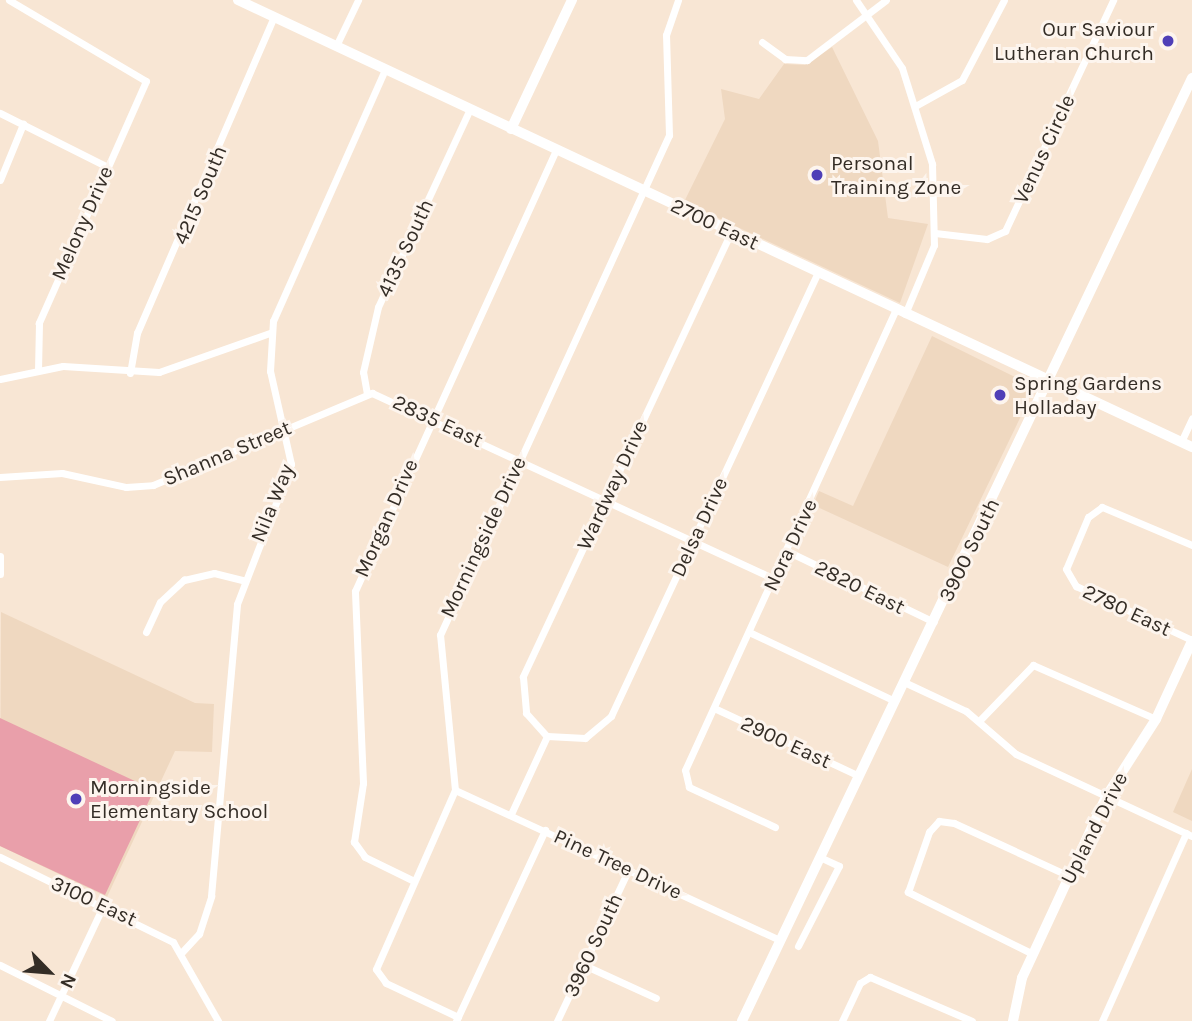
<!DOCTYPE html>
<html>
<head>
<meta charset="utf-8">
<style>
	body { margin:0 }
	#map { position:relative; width:1192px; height:1021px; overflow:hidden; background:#f8e6d4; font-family:Karla,sans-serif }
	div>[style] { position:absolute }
	.built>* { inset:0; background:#efd8c0 }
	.green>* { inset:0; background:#e99faa }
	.street>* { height:7px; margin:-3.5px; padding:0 3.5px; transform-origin:3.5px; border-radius:3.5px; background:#fff }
	.secondary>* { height:10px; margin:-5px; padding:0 5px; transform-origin:5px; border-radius:5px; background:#fff }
	.dots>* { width:19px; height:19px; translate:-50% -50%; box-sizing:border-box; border:4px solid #fdf5ee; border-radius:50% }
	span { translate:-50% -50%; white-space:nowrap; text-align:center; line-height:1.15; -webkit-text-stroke:6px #fdf5ee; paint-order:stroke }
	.poi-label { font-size:21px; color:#342d26 }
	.right { translate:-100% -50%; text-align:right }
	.left { translate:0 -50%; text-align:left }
	.street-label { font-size:21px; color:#342d26 }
	.north { position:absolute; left:14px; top:937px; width:70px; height:70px; -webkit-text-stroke:5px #fdf5ee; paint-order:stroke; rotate:115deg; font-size:19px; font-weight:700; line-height:28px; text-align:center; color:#342d26 }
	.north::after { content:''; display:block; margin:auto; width:24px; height:32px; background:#342d26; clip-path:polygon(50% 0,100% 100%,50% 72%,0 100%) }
</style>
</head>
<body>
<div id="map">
	<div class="built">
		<div style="clip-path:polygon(832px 47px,878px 141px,888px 218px,928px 224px,900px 303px,684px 202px,725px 119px,721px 89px,759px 99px,784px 64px,805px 65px)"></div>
		<div style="clip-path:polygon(932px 336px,1035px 387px,948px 567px,813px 505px,819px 491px,853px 506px)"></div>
		<div style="clip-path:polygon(1px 612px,195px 703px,214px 704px,212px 752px,175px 751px,107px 897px,0 846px)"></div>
		<div style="clip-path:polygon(1192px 769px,1192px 821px,1173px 812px)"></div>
	</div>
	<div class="green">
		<div style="clip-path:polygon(0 718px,154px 790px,105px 895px,0 846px)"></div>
	</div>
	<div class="street">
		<div style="left:9px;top:0;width:159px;rotate:30.6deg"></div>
		<div style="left:146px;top:81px;width:265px;rotate:113.9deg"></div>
		<div style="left:39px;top:323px;width:46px;rotate:91.2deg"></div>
		<div style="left:856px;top:0;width:82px;rotate:55.9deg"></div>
		<div style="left:902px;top:68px;width:101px;rotate:72.6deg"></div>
		<div style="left:932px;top:164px;width:81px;rotate:88.6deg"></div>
		<div style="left:934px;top:245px;width:75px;rotate:112.8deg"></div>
		<div style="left:762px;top:42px;width:29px;rotate:36deg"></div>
		<div style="left:785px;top:59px;width:22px;rotate:3deg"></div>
		<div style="left:807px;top:60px;width:99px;rotate:-37.2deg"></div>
		<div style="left:336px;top:46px;width:51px;rotate:-64.4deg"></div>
		<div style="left:917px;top:105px;width:51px;rotate:-29.1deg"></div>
		<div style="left:962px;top:80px;width:90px;rotate:-62.3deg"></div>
		<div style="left:0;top:113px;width:119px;rotate:26.6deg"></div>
		<div style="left:0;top:180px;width:61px;rotate:-67.7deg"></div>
		<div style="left:731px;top:232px;width:491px;rotate:115.1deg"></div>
		<div style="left:523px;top:677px;width:36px;rotate:85deg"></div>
		<div style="left:526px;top:713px;width:31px;rotate:48deg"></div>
		<div style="left:547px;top:736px;width:38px;rotate:3deg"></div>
		<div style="left:585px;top:738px;width:34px;rotate:-40deg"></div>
		<div style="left:611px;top:716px;width:489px;rotate:-65deg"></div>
		<div style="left:935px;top:233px;width:52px;rotate:6.6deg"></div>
		<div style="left:987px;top:239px;width:20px;rotate:-24deg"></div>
		<div style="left:1005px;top:231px;width:255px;rotate:-64.9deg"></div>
		<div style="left:130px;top:373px;width:41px;rotate:-80.1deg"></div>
		<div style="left:137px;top:333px;width:344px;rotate:-66.6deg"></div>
		<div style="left:0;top:379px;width:64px;rotate:-11.7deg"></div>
		<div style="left:63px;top:366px;width:96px;rotate:3.6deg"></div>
		<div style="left:159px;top:372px;width:118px;rotate:-19.4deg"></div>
		<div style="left:367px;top:394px;width:22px;rotate:-100deg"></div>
		<div style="left:363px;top:372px;width:67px;rotate:-77deg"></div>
		<div style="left:378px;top:307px;width:218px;rotate:-65.1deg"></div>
		<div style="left:1181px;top:442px;width:26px;rotate:-65deg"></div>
		<div style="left:0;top:477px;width:62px;rotate:-3.7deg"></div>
		<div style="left:62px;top:473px;width:66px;rotate:12.3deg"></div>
		<div style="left:126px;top:487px;width:27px;rotate:-4deg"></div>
		<div style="left:153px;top:485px;width:238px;rotate:-22.8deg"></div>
		<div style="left:372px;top:393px;width:443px;rotate:24.8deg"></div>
		<div style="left:1192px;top:545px;width:98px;rotate:-157.1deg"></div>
		<div style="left:1102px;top:507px;width:17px;rotate:144deg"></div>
		<div style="left:1088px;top:517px;width:56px;rotate:112.9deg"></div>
		<div style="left:1066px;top:569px;width:20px;rotate:60deg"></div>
		<div style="left:1076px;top:586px;width:128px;rotate:25deg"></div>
		<div style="left:787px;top:551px;width:163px;rotate:25.8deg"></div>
		<div style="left:0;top:556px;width:18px;rotate:90deg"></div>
		<div style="left:146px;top:632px;width:33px;rotate:-65deg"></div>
		<div style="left:160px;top:602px;width:33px;rotate:-43deg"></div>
		<div style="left:184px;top:580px;width:31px;rotate:-13deg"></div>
		<div style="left:214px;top:573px;width:30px;rotate:14deg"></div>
		<div style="left:749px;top:632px;width:161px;rotate:25.3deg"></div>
		<div style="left:904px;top:682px;width:68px;rotate:25.1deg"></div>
		<div style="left:966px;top:711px;width:66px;rotate:40.7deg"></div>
		<div style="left:1016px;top:754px;width:194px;rotate:25deg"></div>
		<div style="left:714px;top:708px;width:160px;rotate:25.1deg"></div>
		<div style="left:979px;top:721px;width:78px;rotate:-46deg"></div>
		<div style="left:1033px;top:665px;width:134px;rotate:23.7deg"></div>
		<div style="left:455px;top:790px;width:358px;rotate:24.8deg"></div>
		<div style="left:511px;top:814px;width:86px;rotate:-65.2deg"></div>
		<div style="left:775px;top:827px;width:95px;rotate:-155.1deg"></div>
		<div style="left:689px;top:787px;width:17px;rotate:-103deg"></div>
		<div style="left:685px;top:770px;width:507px;rotate:-65.41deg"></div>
		<div style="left:0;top:857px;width:193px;rotate:26.2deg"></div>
		<div style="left:173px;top:942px;width:91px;rotate:60.3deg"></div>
		<div style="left:414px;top:881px;width:55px;rotate:-153.9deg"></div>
		<div style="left:365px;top:857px;width:19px;rotate:-126deg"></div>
		<div style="left:354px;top:842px;width:60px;rotate:-81.3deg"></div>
		<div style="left:363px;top:783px;width:192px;rotate:-92.4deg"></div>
		<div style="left:355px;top:591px;width:485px;rotate:-65.5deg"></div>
		<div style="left:798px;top:946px;width:90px;rotate:-62.9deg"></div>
		<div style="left:839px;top:866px;width:21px;rotate:-155deg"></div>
		<div style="left:182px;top:952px;width:25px;rotate:-47deg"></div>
		<div style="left:199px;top:934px;width:40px;rotate:-72deg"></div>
		<div style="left:211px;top:896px;width:293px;rotate:-84.9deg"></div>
		<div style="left:237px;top:604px;width:150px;rotate:-68.9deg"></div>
		<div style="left:291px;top:464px;width:95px;rotate:-102.7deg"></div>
		<div style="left:270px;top:371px;width:50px;rotate:-86.6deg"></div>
		<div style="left:273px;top:321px;width:276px;rotate:-66deg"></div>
		<div style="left:1033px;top:954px;width:140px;rotate:-153.6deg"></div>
		<div style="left:908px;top:892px;width:64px;rotate:-70.7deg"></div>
		<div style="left:929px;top:832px;width:15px;rotate:-48deg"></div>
		<div style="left:939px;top:821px;width:15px;rotate:8deg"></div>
		<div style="left:954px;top:823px;width:127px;rotate:24.7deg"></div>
		<div style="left:0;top:965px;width:125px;rotate:26.6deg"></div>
		<div style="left:584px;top:965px;width:79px;rotate:24.6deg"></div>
		<div style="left:458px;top:1017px;width:80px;rotate:-154.7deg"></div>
		<div style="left:386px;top:983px;width:17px;rotate:-126deg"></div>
		<div style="left:376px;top:969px;width:196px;rotate:-66.2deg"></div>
		<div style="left:455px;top:790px;width:156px;rotate:-95.5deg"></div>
		<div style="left:440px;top:635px;width:550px;rotate:-65.39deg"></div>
		<div style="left:669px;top:135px;width:100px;rotate:-91.7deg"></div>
		<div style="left:666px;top:35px;width:37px;rotate:-71deg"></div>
		<div style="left:49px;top:1021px;width:127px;rotate:-64.8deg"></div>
		<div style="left:456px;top:1021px;width:211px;rotate:-65deg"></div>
		<div style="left:557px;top:1021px;width:168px;rotate:-64.7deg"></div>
		<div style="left:842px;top:1021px;width:42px;rotate:-64.7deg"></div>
		<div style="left:860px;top:983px;width:12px;rotate:-31deg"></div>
		<div style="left:870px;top:977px;width:111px;rotate:23.3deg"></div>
		<div style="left:1102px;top:1021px;width:206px;rotate:-65.9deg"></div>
	</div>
	<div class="secondary">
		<div style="left:238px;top:0;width:1054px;rotate:25.11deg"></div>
		<div style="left:511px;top:129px;width:143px;rotate:-64.7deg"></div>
		<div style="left:742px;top:1021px;width:1045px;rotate:-64.49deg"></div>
		<div style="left:1013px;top:1021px;width:44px;rotate:-78.2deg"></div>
		<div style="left:1022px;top:978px;width:200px;rotate:-65.1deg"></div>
		<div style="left:1106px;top:797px;width:93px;rotate:-57.3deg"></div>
		<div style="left:1156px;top:719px;width:86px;rotate:-65.2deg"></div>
	</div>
	<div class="dots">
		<div style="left:1168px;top:41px;background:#4f3fb7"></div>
		<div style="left:817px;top:175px;background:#4f3fb7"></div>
		<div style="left:1000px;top:395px;background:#4f3fb7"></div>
		<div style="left:76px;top:799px;background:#4f3fb7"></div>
	</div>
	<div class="poi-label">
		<span class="right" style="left:1154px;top:41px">Our Saviour<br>Lutheran Church</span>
		<span class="left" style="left:831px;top:175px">Personal<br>Training Zone</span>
		<span class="left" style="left:1014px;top:395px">Spring Gardens<br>Holladay</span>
		<span class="left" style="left:90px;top:799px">Morningside<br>Elementary School</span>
	</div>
	<div class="street-label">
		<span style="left:1044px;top:149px;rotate:-65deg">Venus Circle</span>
		<span style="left:200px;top:195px;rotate:-67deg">4215 South</span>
		<span style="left:82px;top:223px;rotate:-66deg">Melony Drive</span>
		<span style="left:715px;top:224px;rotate:25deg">2700 East</span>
		<span style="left:405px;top:248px;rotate:-65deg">4135 South</span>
		<span style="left:438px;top:421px;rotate:25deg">2835 East</span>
		<span style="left:227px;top:453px;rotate:-23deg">Shanna Street</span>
		<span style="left:612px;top:485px;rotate:-65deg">Wardway Drive</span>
		<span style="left:272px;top:503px;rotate:-68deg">Nila Way</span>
		<span style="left:386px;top:518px;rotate:-66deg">Morgan Drive</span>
		<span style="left:699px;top:527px;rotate:-65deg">Delsa Drive</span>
		<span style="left:483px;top:537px;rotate:-65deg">Morningside Drive</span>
		<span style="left:790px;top:545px;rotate:-65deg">Nora Drive</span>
		<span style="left:969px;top:550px;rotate:-64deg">3900 South</span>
		<span style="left:860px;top:587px;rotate:26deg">2820 East</span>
		<span style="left:1127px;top:610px;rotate:25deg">2780 East</span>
		<span style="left:786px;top:742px;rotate:25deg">2900 East</span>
		<span style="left:1094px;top:828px;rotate:-63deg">Upland Drive</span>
		<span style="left:618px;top:864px;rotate:25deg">Pine Tree Drive</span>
		<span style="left:94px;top:901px;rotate:25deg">3100 East</span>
		<span style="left:593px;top:945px;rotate:-65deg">3960 South</span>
	</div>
	<div class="north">N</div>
</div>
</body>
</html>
